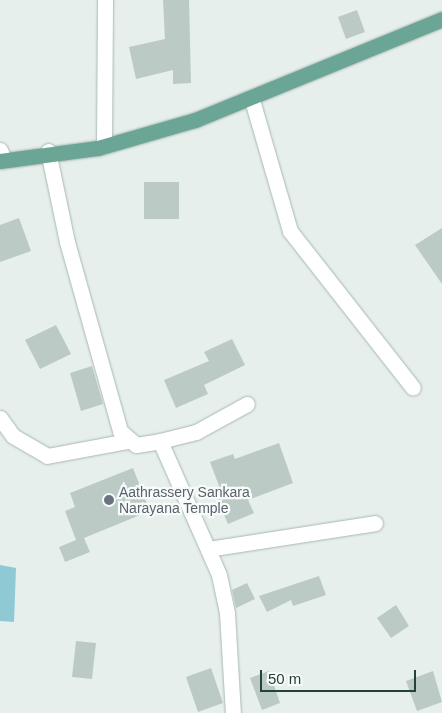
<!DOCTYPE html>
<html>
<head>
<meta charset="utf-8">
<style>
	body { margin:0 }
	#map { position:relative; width:442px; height:713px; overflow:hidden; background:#e6efeb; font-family:Helvetica,sans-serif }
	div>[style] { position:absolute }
	.water>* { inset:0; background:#8ec9d4 }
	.building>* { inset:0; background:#bbcac4 }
	.roads { filter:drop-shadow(0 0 1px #a8b8b2) drop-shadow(0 0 1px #a8b8b2) }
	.minor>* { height:15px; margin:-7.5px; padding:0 7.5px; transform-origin:7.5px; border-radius:7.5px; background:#fff }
	.major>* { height:15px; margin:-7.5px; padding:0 7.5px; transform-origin:7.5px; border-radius:7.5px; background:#6aa596 }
	.dots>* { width:14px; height:14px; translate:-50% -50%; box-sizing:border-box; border:2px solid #f7fbf9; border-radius:50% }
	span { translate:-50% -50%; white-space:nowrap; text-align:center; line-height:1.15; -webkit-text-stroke:4.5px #f7fbf9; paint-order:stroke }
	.worship-label { font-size:14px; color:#5b616d }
	.left { translate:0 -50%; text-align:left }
	.scale { position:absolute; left:260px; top:670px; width:156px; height:22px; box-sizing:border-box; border:2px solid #24423a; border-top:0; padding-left:6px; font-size:15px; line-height:18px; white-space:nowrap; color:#24423a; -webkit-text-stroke:4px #f7fbf9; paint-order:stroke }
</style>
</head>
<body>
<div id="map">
	<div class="water">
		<div style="clip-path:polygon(0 565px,16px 568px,14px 622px,0 621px)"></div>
	</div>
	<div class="building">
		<div style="clip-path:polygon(163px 0,189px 0,191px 83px,173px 84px,173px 70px,136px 79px,129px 47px,165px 39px)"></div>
		<div style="clip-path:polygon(357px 10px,365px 32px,346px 39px,338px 17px)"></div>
		<div style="clip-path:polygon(144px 182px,179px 182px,179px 219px,144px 219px)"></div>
		<div style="clip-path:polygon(19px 218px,31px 251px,0 262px,0 225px)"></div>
		<div style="clip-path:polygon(442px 228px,442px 284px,415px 245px)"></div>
		<div style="clip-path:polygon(56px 325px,71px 354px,40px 369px,25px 340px)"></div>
		<div style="clip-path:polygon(232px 339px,245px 365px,204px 385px,208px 394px,176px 408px,164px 380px,209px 361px,204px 352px)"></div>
		<div style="clip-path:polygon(92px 366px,103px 404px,81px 411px,70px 373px)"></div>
		<div style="clip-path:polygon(279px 443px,293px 483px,248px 500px,254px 513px,228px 524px,216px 497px,222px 494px,210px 462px,233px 454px,235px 459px)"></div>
		<div style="clip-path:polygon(133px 468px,150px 511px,84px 538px,90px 552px,65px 562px,59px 547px,76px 540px,65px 511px,75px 507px,70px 493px)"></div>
		<div style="clip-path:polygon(319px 576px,326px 595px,293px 606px,291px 600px,267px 612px,259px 596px)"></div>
		<div style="clip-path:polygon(247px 583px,255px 599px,236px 608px,232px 590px)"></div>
		<div style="clip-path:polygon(396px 605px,409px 626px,391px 638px,377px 618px)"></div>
		<div style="clip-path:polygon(76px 641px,96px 643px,92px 679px,72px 677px)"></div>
		<div style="clip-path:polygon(211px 668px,223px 703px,198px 712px,186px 677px)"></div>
		<div style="clip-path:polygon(269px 671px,280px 703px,262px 710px,250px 678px)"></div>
		<div style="clip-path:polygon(433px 671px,442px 702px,417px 711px,406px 681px)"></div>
	</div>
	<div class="roads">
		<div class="minor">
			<div style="left:252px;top:100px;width:136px;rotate:73.8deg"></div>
			<div style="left:290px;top:231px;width:199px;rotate:51.9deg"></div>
			<div style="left:104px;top:146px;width:146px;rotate:-89.6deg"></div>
			<div style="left:0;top:150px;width:11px;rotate:68deg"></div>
			<div style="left:48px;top:151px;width:93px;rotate:78.2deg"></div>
			<div style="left:67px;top:242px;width:196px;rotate:74.3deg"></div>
			<div style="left:120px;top:431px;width:21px;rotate:41deg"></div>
			<div style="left:136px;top:445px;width:24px;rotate:-9deg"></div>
			<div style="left:160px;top:441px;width:146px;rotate:66.2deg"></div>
			<div style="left:219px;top:575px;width:39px;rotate:78deg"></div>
			<div style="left:227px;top:613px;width:100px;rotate:86.6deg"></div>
			<div style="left:0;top:418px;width:22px;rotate:54deg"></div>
			<div style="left:13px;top:436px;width:39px;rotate:30deg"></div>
			<div style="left:47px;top:456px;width:81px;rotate:-10.6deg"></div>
			<div style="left:160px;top:441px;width:37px;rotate:-14deg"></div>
			<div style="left:196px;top:432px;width:58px;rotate:-28.8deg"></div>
			<div style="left:208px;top:549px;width:169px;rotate:-8.8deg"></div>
		</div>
		<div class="major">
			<div style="left:0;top:161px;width:99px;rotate:-7.6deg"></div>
			<div style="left:98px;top:148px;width:101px;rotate:-16.1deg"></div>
			<div style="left:195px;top:120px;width:267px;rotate:-22.2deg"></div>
		</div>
	</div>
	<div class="dots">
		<div style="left:109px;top:500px;background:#6b7280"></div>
	</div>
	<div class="worship-label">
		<span class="left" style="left:119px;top:500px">Aathrassery Sankara<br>Narayana Temple</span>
	</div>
	<div class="scale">50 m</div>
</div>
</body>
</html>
